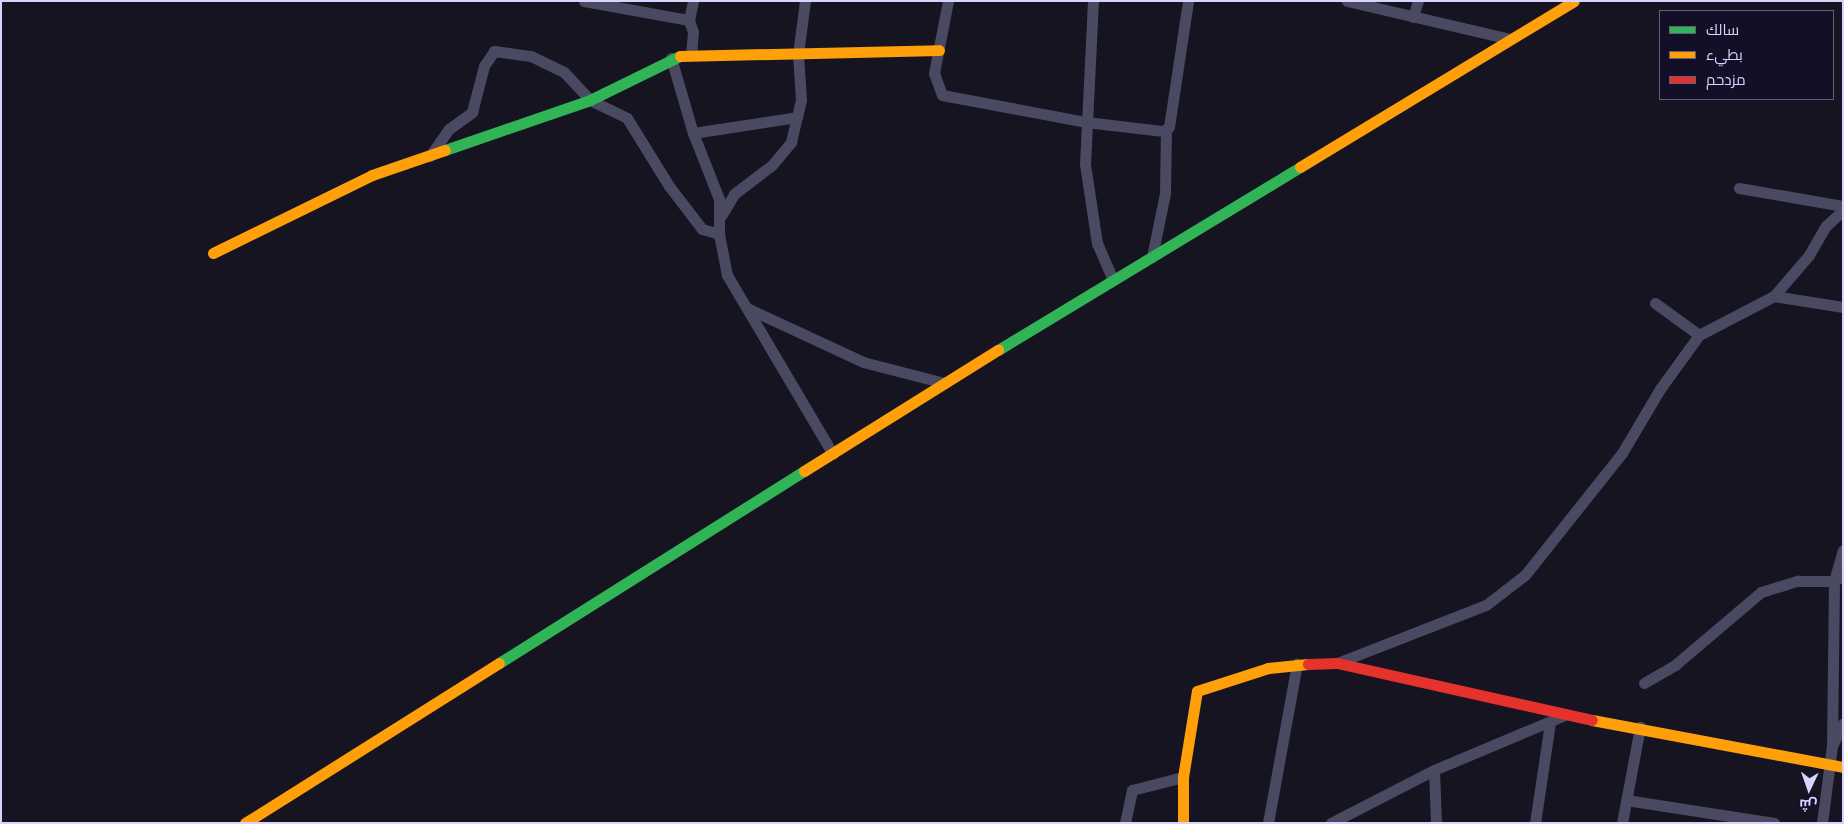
<!DOCTYPE html>
<html>
<head>
<meta charset="utf-8">
<style>
	body { margin:0 }
	#map { position:relative; width:1844px; height:824px; overflow:hidden; background:#161421; font-family:Signika,Cairo,sans-serif }
	div>[style] { position:absolute }
	.street>* { height:11px; margin:-5.5px; padding:0 5.5px; transform-origin:5.5px; border-radius:5.5px; background:#4a4962 }
	.fast>* { height:11px; margin:-5.5px; padding:0 5.5px; transform-origin:5.5px; border-radius:5.5px; background:#30b455 }
	.slow>* { height:11px; margin:-5.5px; padding:0 5.5px; transform-origin:5.5px; border-radius:5.5px; background:#ff9f0a }
	.jam>* { height:11px; margin:-5.5px; padding:0 5.5px; transform-origin:5.5px; border-radius:5.5px; background:#e5322d }
	span { translate:-50% -50%; white-space:nowrap; text-align:center; line-height:1.15; -webkit-text-stroke:5px #130f26; paint-order:stroke }
	.frame { position:absolute; inset:0; border:2px solid #d9d4ff; pointer-events:none }
	.legend { position:absolute; left:1659px; top:10px; width:175px; height:90px; box-sizing:border-box; background:#130f26; border:1px solid #625e7d; margin:0; padding:6px 9px; list-style:none; font-size:15px; color:#d9d4ff }
	.legend li { display:flex; align-items:center; gap:10px; height:25px }
	.legend b { width:25px; border:1px solid #625e7d }
	.north { position:absolute; left:1784px; top:764px; width:50px; height:50px; -webkit-text-stroke:4px #130f26; paint-order:stroke; rotate:183deg; font-size:14px; font-weight:700; line-height:20px; text-align:center; color:#d9d4ff }
	.north::after { content:''; display:block; margin:auto; width:18px; height:22px; background:#d9d4ff; clip-path:polygon(50% 0,100% 100%,50% 72%,0 100%) }
</style>
</head>
<body>
<div id="map">
	<div class="street">
		<div style="left:584px;top:1px;width:107px;rotate:10.3deg"></div>
		<div style="left:689px;top:20px;width:13px;rotate:72deg"></div>
		<div style="left:693px;top:32px;width:22px;rotate:95deg"></div>
		<div style="left:948px;top:1px;width:73px;rotate:101deg"></div>
		<div style="left:934px;top:73px;width:23px;rotate:70deg"></div>
		<div style="left:942px;top:95px;width:147px;rotate:10.6deg"></div>
		<div style="left:1086px;top:122px;width:78px;rotate:6.7deg"></div>
		<div style="left:1163px;top:131px;width:7px;rotate:-34deg"></div>
		<div style="left:1169px;top:127px;width:127px;rotate:-81.4deg"></div>
		<div style="left:1093px;top:1px;width:163px;rotate:92.8deg"></div>
		<div style="left:1085px;top:164px;width:80px;rotate:81.4deg"></div>
		<div style="left:1097px;top:243px;width:40px;rotate:66.6deg"></div>
		<div style="left:1347px;top:1px;width:167px;rotate:13.1deg"></div>
		<div style="left:1413px;top:17px;width:17px;rotate:-73deg"></div>
		<div style="left:689px;top:20px;width:19px;rotate:-78deg"></div>
		<div style="left:671px;top:58px;width:78px;rotate:73.7deg"></div>
		<div style="left:693px;top:133px;width:71px;rotate:68.5deg"></div>
		<div style="left:719px;top:199px;width:35px;rotate:90deg"></div>
		<div style="left:719px;top:234px;width:42px;rotate:79deg"></div>
		<div style="left:727px;top:275px;width:208px;rotate:59.4deg"></div>
		<div style="left:693px;top:133px;width:105px;rotate:-8.7deg"></div>
		<div style="left:797px;top:117px;width:17px;rotate:-77deg"></div>
		<div style="left:801px;top:100px;width:46px;rotate:-93.7deg"></div>
		<div style="left:798px;top:54px;width:53px;rotate:-82.5deg"></div>
		<div style="left:430px;top:156px;width:33px;rotate:-55deg"></div>
		<div style="left:449px;top:129px;width:29px;rotate:-36deg"></div>
		<div style="left:472px;top:112px;width:48px;rotate:-75.4deg"></div>
		<div style="left:484px;top:66px;width:18px;rotate:-56deg"></div>
		<div style="left:494px;top:51px;width:37px;rotate:8deg"></div>
		<div style="left:531px;top:56px;width:37px;rotate:26deg"></div>
		<div style="left:564px;top:72px;width:38px;rotate:47deg"></div>
		<div style="left:590px;top:100px;width:41px;rotate:25.9deg"></div>
		<div style="left:627px;top:118px;width:80px;rotate:58.3deg"></div>
		<div style="left:669px;top:186px;width:54px;rotate:52.5deg"></div>
		<div style="left:702px;top:229px;width:18px;rotate:16deg"></div>
		<div style="left:1739px;top:188px;width:106px;rotate:9.8deg"></div>
		<div style="left:721px;top:216px;width:26px;rotate:-59deg"></div>
		<div style="left:734px;top:194px;width:48px;rotate:-37.3deg"></div>
		<div style="left:772px;top:165px;width:30px;rotate:-50deg"></div>
		<div style="left:791px;top:142px;width:26px;rotate:-77deg"></div>
		<div style="left:1152px;top:257px;width:65px;rotate:-78.5deg"></div>
		<div style="left:1165px;top:193px;width:62px;rotate:-89.1deg"></div>
		<div style="left:1774px;top:296px;width:70px;rotate:9.1deg"></div>
		<div style="left:1655px;top:303px;width:54px;rotate:36deg"></div>
		<div style="left:749px;top:309px;width:126px;rotate:24.9deg"></div>
		<div style="left:863px;top:362px;width:84px;rotate:14.5deg"></div>
		<div style="left:1337px;top:663px;width:160px;rotate:-21.3deg"></div>
		<div style="left:1486px;top:605px;width:49px;rotate:-37.6deg"></div>
		<div style="left:1525px;top:575px;width:156px;rotate:-51.5deg"></div>
		<div style="left:1622px;top:453px;width:74px;rotate:-59.3deg"></div>
		<div style="left:1660px;top:389px;width:67px;rotate:-54.2deg"></div>
		<div style="left:1699px;top:335px;width:85px;rotate:-27.5deg"></div>
		<div style="left:1774px;top:296px;width:54px;rotate:-49.5deg"></div>
		<div style="left:1809px;top:255px;width:34px;rotate:-60deg"></div>
		<div style="left:1826px;top:226px;width:23px;rotate:-43deg"></div>
		<div style="left:1644px;top:683px;width:36px;rotate:-30deg"></div>
		<div style="left:1675px;top:665px;width:113px;rotate:-40.3deg"></div>
		<div style="left:1761px;top:592px;width:39px;rotate:-17deg"></div>
		<div style="left:1798px;top:581px;width:36px"></div>
		<div style="left:1834px;top:581px;width:10px;rotate:-29deg"></div>
		<div style="left:1832px;top:746px;width:165px;rotate:-89.3deg"></div>
		<div style="left:1834px;top:581px;width:32px;rotate:-74deg"></div>
		<div style="left:1434px;top:770px;width:53px;rotate:87.8deg"></div>
		<div style="left:1626px;top:800px;width:150px;rotate:8.8deg"></div>
		<div style="left:1125px;top:823px;width:34px;rotate:-78deg"></div>
		<div style="left:1132px;top:790px;width:53px;rotate:-14.3deg"></div>
		<div style="left:1268px;top:823px;width:162px;rotate:-79.7deg"></div>
		<div style="left:1331px;top:823px;width:116px;rotate:-27.2deg"></div>
		<div style="left:1434px;top:770px;width:142px;rotate:-22.8deg"></div>
		<div style="left:1535px;top:823px;width:101px;rotate:-81.5deg"></div>
		<div style="left:1622px;top:823px;width:98px;rotate:-79.4deg"></div>
		<div style="left:1822px;top:823px;width:78px;rotate:-82.6deg"></div>
		<div style="left:1832px;top:746px;width:25px;rotate:-64deg"></div>
	</div>
	<div class="fast">
		<div style="left:445px;top:150px;width:153px;rotate:-19deg"></div>
		<div style="left:590px;top:100px;width:100px;rotate:-26.1deg"></div>
		<div style="left:998px;top:350px;width:353px;rotate:-31.2deg"></div>
		<div style="left:499px;top:663px;width:360px;rotate:-32.2deg"></div>
	</div>
	<div class="slow">
		<div style="left:680px;top:56px;width:259px;rotate:-1.3deg"></div>
		<div style="left:1300px;top:167px;width:320px;rotate:-31.2deg"></div>
		<div style="left:213px;top:253px;width:177px;rotate:-26.1deg"></div>
		<div style="left:372px;top:175px;width:77px;rotate:-18.9deg"></div>
		<div style="left:804px;top:471px;width:229px;rotate:-32deg"></div>
		<div style="left:1592px;top:720px;width:255px;rotate:10.6deg"></div>
		<div style="left:245px;top:823px;width:300px;rotate:-32.2deg"></div>
		<div style="left:1183px;top:823px;width:46px;rotate:-90deg"></div>
		<div style="left:1183px;top:777px;width:87px;rotate:-80.8deg"></div>
		<div style="left:1197px;top:691px;width:75px;rotate:-17.9deg"></div>
		<div style="left:1268px;top:668px;width:40px;rotate:-5.7deg"></div>
	</div>
	<div class="jam">
		<div style="left:1308px;top:664px;width:29px;rotate:-2deg"></div>
		<div style="left:1337px;top:663px;width:261px;rotate:12.6deg"></div>
	</div>
	<div class="frame"></div>
	<ul class="legend">
	<li><b style="height:6px;background:#30b455"></b>سالك</li>
	<li><b style="height:6px;background:#ff9f0a"></b>بطيء</li>
	<li><b style="height:6px;background:#e5322d"></b>مزدحم</li>
	</ul>
	<div class="north">ش</div>
</div>
</body>
</html>
